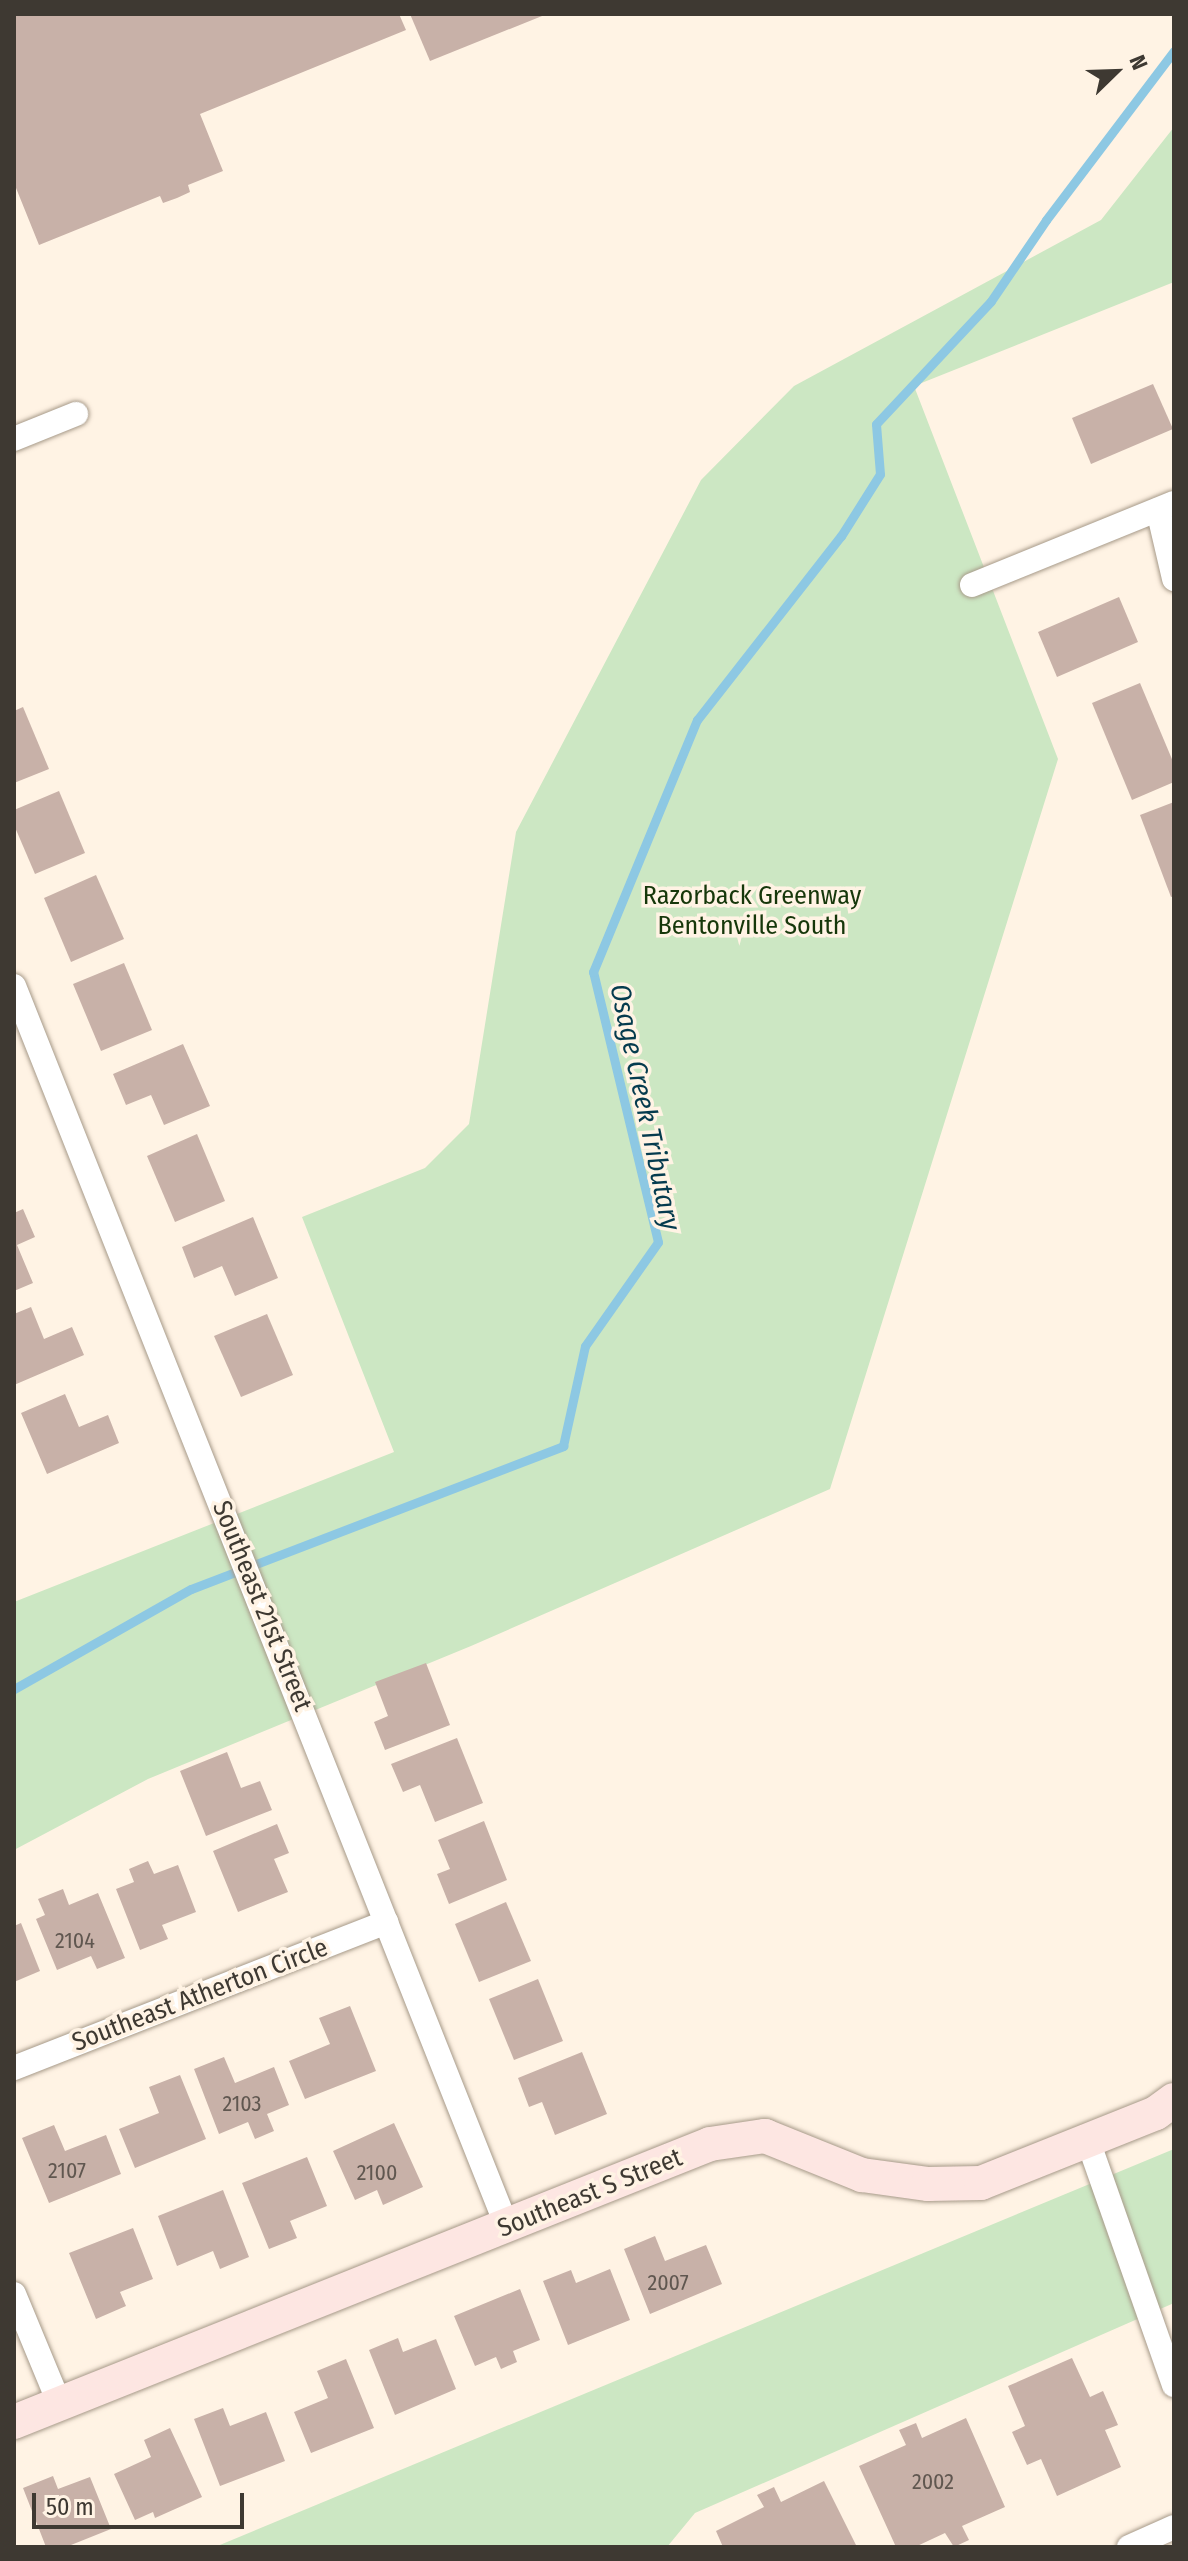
<!DOCTYPE html>
<html>
<head>
<meta charset="utf-8">
<style>
	body { margin:0 }
	#map { position:relative; width:1188px; height:2561px; overflow:hidden; background:#fff3e4; font-family:"Fira Sans Condensed",sans-serif }
	div>[style] { position:absolute }
	.green>* { inset:0; background:#cce7c3 }
	.stream>* { height:9px; margin:-4.5px; padding:0 4.5px; transform-origin:4.5px; border-radius:4.5px; background:#8dc8e3 }
	.building>* { inset:0; background:#c8b1a8 }
	.roads { filter:drop-shadow(0 0 2px #a79a89) drop-shadow(0 0 2px #a79a89) }
	.street>* { height:24px; margin:-12px; padding:0 12px; transform-origin:12px; border-radius:12px; background:#fff }
	.secondary>* { height:34px; margin:-17px; padding:0 17px; transform-origin:17px; border-radius:17px; background:#fde6e2 }
	span { translate:-50% -50%; white-space:nowrap; text-align:center; line-height:1.15; -webkit-text-stroke:7px #fff3e4; paint-order:stroke }
	.number-label { font-size:22px; color:#605750 }
	.number-label span { -webkit-text-stroke-width:0 }
	.park-label { font-size:26px; color:#16370a }
	.street-label { font-size:26px; color:#3e3932 }
	.water-label { font-size:28px; color:#053b4e; font-style:italic }
	.frame { position:absolute; inset:0; border:16px solid #3e3932; pointer-events:none }
	.north { position:absolute; left:1076px; top:32px; width:80px; height:80px; -webkit-text-stroke:6px #fff3e4; paint-order:stroke; rotate:67deg; font-size:22px; font-weight:700; line-height:32px; text-align:center; color:#3e3932 }
	.north::after { content:''; display:block; margin:auto; width:28px; height:36px; background:#3e3932; clip-path:polygon(50% 0,100% 100%,50% 72%,0 100%) }
	.scale { position:absolute; left:32px; top:2493px; width:212px; height:36px; box-sizing:border-box; border:4px solid #3e3932; border-top:0; padding-left:10px; font-size:24px; line-height:28px; white-space:nowrap; color:#3e3932; -webkit-text-stroke:6px #fff3e4; paint-order:stroke }
</style>
</head>
<body>
<div id="map">
	<div class="green">
		<div style="clip-path:polygon(1174px 127px,1174px 282px,914px 386px,1058px 759px,830px 1489px,471px 1646px,148px 1779px,14px 1850px,14px 1602px,394px 1452px,302px 1217px,425px 1168px,469px 1124px,516px 832px,701px 480px,794px 386px,1101px 220px)"></div>
		<div style="clip-path:polygon(1174px 2149px,1174px 2303px,695px 2513px,667px 2547px,215px 2547px)"></div>
	</div>
	<div class="stream">
		<div style="left:14px;top:1689px;width:203px;rotate:-29.5deg"></div>
		<div style="left:191px;top:1589px;width:399px;rotate:-21deg"></div>
		<div style="left:563px;top:1446px;width:102px;rotate:-77.6deg"></div>
		<div style="left:585px;top:1346px;width:127px;rotate:-54.9deg"></div>
		<div style="left:658px;top:1242px;width:278px;rotate:-103.5deg"></div>
		<div style="left:593px;top:972px;width:273px;rotate:-67.6deg"></div>
		<div style="left:697px;top:720px;width:234px;rotate:-52deg"></div>
		<div style="left:841px;top:536px;width:73px;rotate:-57.8deg"></div>
		<div style="left:880px;top:474px;width:50px;rotate:-94.6deg"></div>
		<div style="left:876px;top:424px;width:168px;rotate:-46.9deg"></div>
		<div style="left:991px;top:301px;width:98px;rotate:-55.8deg"></div>
		<div style="left:1046px;top:220px;width:212px;rotate:-52.9deg"></div>
	</div>
	<div class="building">
		<div style="clip-path:polygon(14px 14px,399px 14px,406px 30px,200px 114px,223px 171px,188px 185px,190px 192px,177px 198px,163px 203px,160px 196px,39px 245px,14px 183px)"></div>
		<div style="clip-path:polygon(410px 14px,547px 14px,430px 61px)"></div>
		<div style="clip-path:polygon(1153px 384px,1173px 429px,1091px 464px,1072px 418px)"></div>
		<div style="clip-path:polygon(1119px 597px,1138px 642px,1057px 677px,1038px 632px)"></div>
		<div style="clip-path:polygon(1140px 683px,1174px 764px,1174px 782px,1132px 800px,1092px 703px)"></div>
		<div style="clip-path:polygon(23px 707px,49px 769px,14px 783px,14px 711px)"></div>
		<div style="clip-path:polygon(59px 791px,85px 853px,35px 874px,14px 825px,14px 810px)"></div>
		<div style="clip-path:polygon(1174px 802px,1174px 896px,1171px 897px,1140px 815px)"></div>
		<div style="clip-path:polygon(96px 875px,124px 939px,71px 962px,44px 898px)"></div>
		<div style="clip-path:polygon(124px 963px,152px 1030px,101px 1051px,73px 984px)"></div>
		<div style="clip-path:polygon(183px 1044px,210px 1106px,164px 1125px,151px 1095px,126px 1105px,113px 1074px)"></div>
		<div style="clip-path:polygon(197px 1134px,225px 1201px,175px 1222px,147px 1156px)"></div>
		<div style="clip-path:polygon(23px 1209px,35px 1237px,17px 1245px,33px 1283px,14px 1291px,14px 1213px)"></div>
		<div style="clip-path:polygon(253px 1217px,278px 1278px,235px 1296px,222px 1266px,194px 1278px,182px 1247px)"></div>
		<div style="clip-path:polygon(31px 1307px,44px 1339px,72px 1327px,84px 1355px,14px 1385px,14px 1314px)"></div>
		<div style="clip-path:polygon(267px 1314px,293px 1375px,241px 1397px,214px 1336px)"></div>
		<div style="clip-path:polygon(65px 1394px,79px 1427px,108px 1415px,119px 1443px,47px 1474px,21px 1413px)"></div>
		<div style="clip-path:polygon(426px 1663px,450px 1725px,385px 1750px,374px 1722px,388px 1716px,375px 1682px)"></div>
		<div style="clip-path:polygon(457px 1738px,483px 1803px,435px 1822px,420px 1785px,403px 1792px,391px 1764px)"></div>
		<div style="clip-path:polygon(227px 1752px,241px 1788px,260px 1781px,272px 1810px,206px 1836px,180px 1771px)"></div>
		<div style="clip-path:polygon(484px 1821px,507px 1880px,449px 1904px,437px 1874px,450px 1869px,438px 1840px)"></div>
		<div style="clip-path:polygon(277px 1824px,289px 1853px,274px 1859px,288px 1892px,238px 1912px,213px 1851px)"></div>
		<div style="clip-path:polygon(148px 1861px,154px 1874px,178px 1865px,196px 1912px,162px 1925px,168px 1939px,140px 1950px,116px 1889px,134px 1882px,129px 1869px)"></div>
		<div style="clip-path:polygon(63px 1889px,69px 1905px,98px 1893px,125px 1958px,97px 1969px,91px 1956px,57px 1970px,36px 1919px,45px 1915px,38px 1899px)"></div>
		<div style="clip-path:polygon(506px 1902px,531px 1961px,479px 1982px,455px 1924px)"></div>
		<div style="clip-path:polygon(21px 1923px,40px 1971px,14px 1982px,14px 1926px)"></div>
		<div style="clip-path:polygon(538px 1979px,563px 2041px,514px 2060px,489px 1999px)"></div>
		<div style="clip-path:polygon(350px 2006px,376px 2071px,305px 2099px,289px 2061px,330px 2044px,319px 2018px)"></div>
		<div style="clip-path:polygon(582px 2052px,607px 2114px,555px 2135px,542px 2102px,529px 2107px,518px 2078px)"></div>
		<div style="clip-path:polygon(224px 2057px,235px 2083px,274px 2067px,289px 2105px,267px 2114px,274px 2131px,255px 2139px,248px 2122px,219px 2134px,194px 2069px)"></div>
		<div style="clip-path:polygon(180px 2075px,206px 2139px,135px 2168px,119px 2129px,159px 2113px,149px 2087px)"></div>
		<div style="clip-path:polygon(394px 2123px,423px 2187px,383px 2205px,377px 2190px,355px 2200px,333px 2151px)"></div>
		<div style="clip-path:polygon(54px 2125px,65px 2151px,106px 2135px,121px 2174px,49px 2203px,22px 2138px)"></div>
		<div style="clip-path:polygon(307px 2157px,327px 2206px,290px 2221px,297px 2238px,269px 2249px,242px 2183px)"></div>
		<div style="clip-path:polygon(223px 2190px,249px 2257px,220px 2269px,213px 2251px,177px 2266px,158px 2216px)"></div>
		<div style="clip-path:polygon(133px 2228px,153px 2279px,120px 2292px,126px 2306px,96px 2319px,69px 2253px)"></div>
		<div style="clip-path:polygon(655px 2236px,665px 2261px,706px 2245px,722px 2284px,650px 2314px,624px 2249px)"></div>
		<div style="clip-path:polygon(610px 2269px,630px 2320px,568px 2345px,543px 2281px,571px 2270px,576px 2283px)"></div>
		<div style="clip-path:polygon(520px 2289px,540px 2340px,513px 2351px,517px 2362px,501px 2369px,496px 2357px,475px 2366px,454px 2316px)"></div>
		<div style="clip-path:polygon(398px 2338px,403px 2352px,436px 2339px,456px 2389px,395px 2415px,369px 2350px)"></div>
		<div style="clip-path:polygon(1072px 2358px,1090px 2397px,1103px 2391px,1118px 2425px,1105px 2430px,1121px 2467px,1057px 2496px,1041px 2459px,1027px 2465px,1012px 2432px,1025px 2426px,1008px 2386px)"></div>
		<div style="clip-path:polygon(346px 2359px,374px 2428px,311px 2453px,294px 2412px,328px 2398px,317px 2371px)"></div>
		<div style="clip-path:polygon(223px 2408px,230px 2426px,266px 2412px,285px 2461px,220px 2486px,194px 2419px)"></div>
		<div style="clip-path:polygon(966px 2418px,1005px 2507px,962px 2526px,969px 2540px,954px 2547px,945px 2533px,915px 2547px,896px 2547px,859px 2466px,906px 2445px,899px 2430px,916px 2423px,922px 2438px)"></div>
		<div style="clip-path:polygon(170px 2428px,202px 2497px,155px 2518px,153px 2512px,135px 2520px,114px 2474px,151px 2457px,144px 2440px)"></div>
		<div style="clip-path:polygon(53px 2476px,58px 2489px,90px 2477px,111px 2529px,66px 2547px,46px 2547px,23px 2488px)"></div>
		<div style="clip-path:polygon(824px 2481px,857px 2547px,723px 2547px,716px 2531px,764px 2507px,757px 2495px,774px 2487px,781px 2502px)"></div>
	</div>
	<div class="roads">
		<div class="street">
			<div style="left:14px;top:439px;width:67px;rotate:-22deg"></div>
			<div style="left:1158px;top:510px;width:71px;rotate:76.9deg"></div>
			<div style="left:972px;top:585px;width:218px;rotate:-22.1deg"></div>
			<div style="left:14px;top:986px;width:1335px;rotate:68.33deg"></div>
			<div style="left:14px;top:2068px;width:400px;rotate:-21.4deg"></div>
			<div style="left:1087px;top:2138px;width:262px;rotate:70.6deg"></div>
			<div style="left:14px;top:2294px;width:120px;rotate:67.5deg"></div>
			<div style="left:1129px;top:2547px;width:49px;rotate:-24deg"></div>
		</div>
		<div class="secondary">
			<div style="left:14px;top:2422px;width:749px;rotate:-21.77deg"></div>
			<div style="left:710px;top:2144px;width:56px;rotate:-8.3deg"></div>
			<div style="left:765px;top:2136px;width:105px;rotate:21.9deg"></div>
			<div style="left:862px;top:2175px;width:67px;rotate:7.8deg"></div>
			<div style="left:928px;top:2184px;width:53px;rotate:-1.1deg"></div>
			<div style="left:981px;top:2183px;width:188px;rotate:-21.8deg"></div>
			<div style="left:1156px;top:2113px;width:22px;rotate:-36deg"></div>
		</div>
	</div>
	<div class="number-label">
		<span style="left:75px;top:1941px">2104</span>
		<span style="left:242px;top:2104px">2103</span>
		<span style="left:67px;top:2171px">2107</span>
		<span style="left:377px;top:2173px">2100</span>
		<span style="left:668px;top:2283px">2007</span>
		<span style="left:933px;top:2482px">2002</span>
	</div>
	<div class="park-label">
		<span style="left:752px;top:911px">Razorback Greenway<br>Bentonville South</span>
	</div>
	<div class="street-label">
		<span style="left:262px;top:1606px;rotate:68deg">Southeast 21st Street</span>
		<span style="left:200px;top:1995px;rotate:-21deg">Southeast Atherton Circle</span>
		<span style="left:590px;top:2193px;rotate:-22deg">Southeast S Street</span>
	</div>
	<div class="water-label">
		<span style="left:645px;top:1107px;rotate:78deg">Osage Creek Tributary</span>
	</div>
	<div class="frame"></div>
	<div class="north">N</div>
	<div class="scale">50 m</div>
</div>
</body>
</html>
